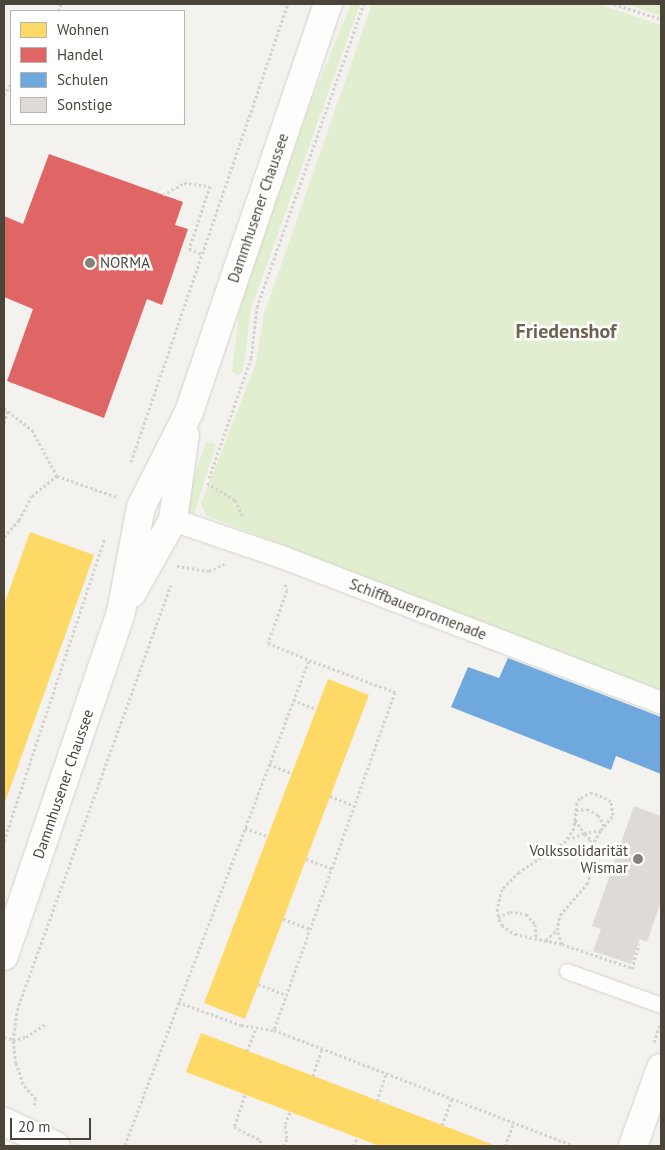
<!DOCTYPE html>
<html>
<head>
<meta charset="utf-8">
<style>
	body { margin:0 }
	#map { position:relative; width:665px; height:1150px; overflow:hidden; background:#f4f2ee; font-family:"PT Sans",sans-serif }
	div>[style] { position:absolute }
	.green>* { inset:0; background:#e1eecf }
	.homes>* { inset:0; background:#ffd966 }
	.shops>* { inset:0; background:#e06666 }
	.schools>* { inset:0; background:#6fa8dc }
	.building>* { inset:0; background:#dedbd6 }
	.path>* { height:3px; margin-top:-1.5px; transform-origin:0; background:repeating-linear-gradient(90deg,#d3d2cc 0 2.5px,transparent 0 5px) }
	.roads { filter:drop-shadow(0 0 1px #d2d0cb) drop-shadow(0 0 1px #d2d0cb) }
	.service>* { height:15px; margin:-7.5px; padding:0 7.5px; transform-origin:7.5px; border-radius:7.5px; background:#fdfdfc }
	.pedestrian>* { height:22px; margin:-11px; padding:0 11px; transform-origin:11px; border-radius:11px; background:#fdfdfc }
	.minor>* { height:28px; margin:-14px; padding:0 14px; transform-origin:14px; border-radius:14px; background:#fdfdfc }
	.tertiary>* { height:28px; margin:-14px; padding:0 14px; transform-origin:14px; border-radius:14px; background:#fdfdfc }
	.dots>* { width:14px; height:14px; translate:-50% -50%; box-sizing:border-box; border:2px solid #fff; border-radius:50% }
	span { translate:-50% -50%; white-space:nowrap; text-align:center; line-height:1.15; -webkit-text-stroke:5px #fff; paint-order:stroke }
	.street-label { font-size:15px; color:#4b4439 }
	.poi-label { font-size:15px; color:#4b4439 }
	.left { translate:0 -50%; text-align:left }
	.right { translate:-100% -50%; text-align:right }
	.district-label { font-size:20px; color:#6e6250; font-weight:700 }
	.frame { position:absolute; inset:0; border:5px solid #4b4439; pointer-events:none }
	.legend { position:absolute; left:10px; top:10px; width:175px; height:115px; box-sizing:border-box; background:#fff; border:1px solid #b7b4b0; margin:0; padding:6px 9px; list-style:none; font-size:15px; color:#4b4439 }
	.legend li { display:flex; align-items:center; gap:10px; height:25px }
	.legend b { width:25px; border:1px solid #b7b4b0 }
	.scale { position:absolute; left:10px; top:1118px; width:81px; height:22px; box-sizing:border-box; border:2px solid #4b4439; border-top:0; padding-left:6px; font-size:15px; line-height:18px; white-space:nowrap; color:#4b4439; -webkit-text-stroke:4px #fff; paint-order:stroke }
</style>
</head>
<body>
<div id="map">
	<div class="green">
		<div style="clip-path:polygon(351px 4px,360px 4px,251px 309px,244px 365px,240px 375px,236px 375px,232px 371px,239px 313px,246px 287px,311px 101px)"></div>
		<div style="clip-path:polygon(372px 4px,598px 4px,661px 25px,661px 691px,207px 516px,201px 504px,255px 366px,264px 314px)"></div>
		<div style="clip-path:polygon(626px 4px,661px 4px,661px 16px)"></div>
		<div style="clip-path:polygon(206px 442px,216px 444px,194px 514px,183px 510px)"></div>
	</div>
	<div class="homes">
		<div style="clip-path:polygon(30px 532px,94px 555px,4px 805px,4px 605px)"></div>
		<div style="clip-path:polygon(328px 679px,369px 695px,245px 1019px,204px 1003px)"></div>
		<div style="clip-path:polygon(201px 1033px,442px 1125px,496px 1146px,379px 1146px,186px 1072px)"></div>
	</div>
	<div class="shops">
		<div style="clip-path:polygon(49px 154px,183px 202px,175px 225px,188px 229px,162px 305px,147px 299px,104px 418px,7px 381px,33px 309px,4px 297px,4px 216px,23px 224px)"></div>
	</div>
	<div class="schools">
		<div style="clip-path:polygon(508px 658px,661px 717px,661px 774px,616px 756px,611px 770px,451px 707px,468px 667px,499px 678px)"></div>
	</div>
	<div class="building">
		<div style="clip-path:polygon(634px 806px,661px 816px,661px 901px,647px 942px,640px 939px,631px 964px,593px 951px,601px 929px,592px 926px)"></div>
	</div>
	<div class="path">
		<div style="left:614px;top:4px;width:49px;rotate:17.7deg"></div>
		<div style="left:58px;top:11px;width:8px;rotate:-67deg"></div>
		<div style="left:4px;top:95px;width:13px;rotate:-58deg"></div>
		<div style="left:163px;top:195px;width:24px;rotate:-30deg"></div>
		<div style="left:184px;top:183px;width:26px;rotate:7deg"></div>
		<div style="left:210px;top:186px;width:66px;rotate:108.4deg"></div>
		<div style="left:189px;top:249px;width:14px;rotate:21deg"></div>
		<div style="left:4px;top:408px;width:36px;rotate:38deg"></div>
		<div style="left:32px;top:430px;width:52px;rotate:61.5deg"></div>
		<div style="left:57px;top:476px;width:64px;rotate:19.3deg"></div>
		<div style="left:4px;top:423px;width:14px;rotate:-73deg"></div>
		<div style="left:131px;top:462px;width:484px;rotate:-71.1deg"></div>
		<div style="left:209px;top:478px;width:127px;rotate:-70.7deg"></div>
		<div style="left:251px;top:358px;width:51px;rotate:-83.3deg"></div>
		<div style="left:257px;top:307px;width:321px;rotate:-70.6deg"></div>
		<div style="left:207px;top:483px;width:33px;rotate:31deg"></div>
		<div style="left:235px;top:500px;width:19px;rotate:65deg"></div>
		<div style="left:4px;top:537px;width:23px;rotate:-49deg"></div>
		<div style="left:19px;top:520px;width:27px;rotate:-62deg"></div>
		<div style="left:32px;top:496px;width:32px;rotate:-39deg"></div>
		<div style="left:177px;top:566px;width:32px;rotate:9deg"></div>
		<div style="left:209px;top:571px;width:17px;rotate:-25deg"></div>
		<div style="left:285px;top:584px;width:6px;rotate:72deg"></div>
		<div style="left:287px;top:590px;width:56px;rotate:109.7deg"></div>
		<div style="left:268px;top:643px;width:44px;rotate:22.5deg"></div>
		<div style="left:293px;top:700px;width:25px;rotate:21deg"></div>
		<div style="left:269px;top:764px;width:24px;rotate:22deg"></div>
		<div style="left:330px;top:796px;width:27px;rotate:22deg"></div>
		<div style="left:576px;top:810px;width:11px;rotate:-5deg"></div>
		<div style="left:587px;top:809px;width:13px;rotate:29deg"></div>
		<div style="left:598px;top:815px;width:14px;rotate:60deg"></div>
		<div style="left:575px;top:820px;width:16px;rotate:55deg"></div>
		<div style="left:584px;top:833px;width:17px;rotate:-10deg"></div>
		<div style="left:601px;top:830px;width:19px;rotate:-51deg"></div>
		<div style="left:613px;top:815px;width:14px;rotate:-98deg"></div>
		<div style="left:611px;top:801px;width:21px;rotate:-155deg"></div>
		<div style="left:592px;top:792px;width:13px;rotate:153deg"></div>
		<div style="left:580px;top:798px;width:6px;rotate:121deg"></div>
		<div style="left:577px;top:803px;width:25px;rotate:97deg"></div>
		<div style="left:574px;top:828px;width:15px;rotate:122deg"></div>
		<div style="left:566px;top:841px;width:56px;rotate:146.6deg"></div>
		<div style="left:519px;top:872px;width:24px;rotate:135deg"></div>
		<div style="left:502px;top:889px;width:21px;rotate:104deg"></div>
		<div style="left:497px;top:909px;width:10px;rotate:79deg"></div>
		<div style="left:499px;top:919px;width:7px;rotate:63deg"></div>
		<div style="left:502px;top:925px;width:16px;rotate:35deg"></div>
		<div style="left:515px;top:934px;width:48px;rotate:12deg"></div>
		<div style="left:562px;top:944px;width:74px;rotate:18.9deg"></div>
		<div style="left:245px;top:828px;width:23px;rotate:20deg"></div>
		<div style="left:4px;top:841px;width:320px;rotate:-71.6deg"></div>
		<div style="left:592px;top:846px;width:18px;rotate:-61deg"></div>
		<div style="left:306px;top:859px;width:29px;rotate:20deg"></div>
		<div style="left:498px;top:917px;width:13px;rotate:-23deg"></div>
		<div style="left:510px;top:912px;width:16px;rotate:7deg"></div>
		<div style="left:526px;top:914px;width:13px;rotate:48deg"></div>
		<div style="left:535px;top:924px;width:14px;rotate:86deg"></div>
		<div style="left:283px;top:919px;width:30px;rotate:20deg"></div>
		<div style="left:546px;top:940px;width:15px;rotate:-42deg"></div>
		<div style="left:562px;top:944px;width:15px;rotate:-110deg"></div>
		<div style="left:557px;top:930px;width:15px;rotate:-79deg"></div>
		<div style="left:560px;top:915px;width:41px;rotate:-48.9deg"></div>
		<div style="left:587px;top:884px;width:18px;rotate:-71deg"></div>
		<div style="left:593px;top:867px;width:28px;rotate:-96deg"></div>
		<div style="left:590px;top:839px;width:8px;rotate:-135deg"></div>
		<div style="left:584px;top:833px;width:16px;rotate:158deg"></div>
		<div style="left:632px;top:969px;width:26px;rotate:-74deg"></div>
		<div style="left:258px;top:984px;width:31px;rotate:21deg"></div>
		<div style="left:178px;top:1002px;width:67px;rotate:20.1deg"></div>
		<div style="left:241px;top:1025px;width:33px;rotate:9deg"></div>
		<div style="left:4px;top:1037px;width:9px;rotate:18deg"></div>
		<div style="left:13px;top:1040px;width:13px;rotate:-13deg"></div>
		<div style="left:26px;top:1037px;width:23px;rotate:-34deg"></div>
		<div style="left:654px;top:1042px;width:18px;rotate:-71deg"></div>
		<div style="left:247px;top:1051px;width:24px;rotate:-68deg"></div>
		<div style="left:313px;top:1076px;width:29px;rotate:-72deg"></div>
		<div style="left:245px;top:1095px;width:34px;rotate:109deg"></div>
		<div style="left:234px;top:1127px;width:30px;rotate:26deg"></div>
		<div style="left:261px;top:1140px;width:7px;rotate:117deg"></div>
		<div style="left:377px;top:1101px;width:28px;rotate:-72deg"></div>
		<div style="left:34px;top:1105px;width:6px;rotate:-72deg"></div>
		<div style="left:36px;top:1099px;width:20px;rotate:-131deg"></div>
		<div style="left:23px;top:1084px;width:22px;rotate:-108deg"></div>
		<div style="left:16px;top:1063px;width:23px;rotate:-97deg"></div>
		<div style="left:13px;top:1040px;width:30px;rotate:-82deg"></div>
		<div style="left:17px;top:1010px;width:452px;rotate:-70.1deg"></div>
		<div style="left:442px;top:1125px;width:28px;rotate:-69deg"></div>
		<div style="left:125px;top:1145px;width:519px;rotate:-69.22deg"></div>
		<div style="left:309px;top:660px;width:92px;rotate:20.4deg"></div>
		<div style="left:395px;top:692px;width:359px;rotate:109.7deg"></div>
		<div style="left:274px;top:1030px;width:323px;rotate:21.1deg"></div>
		<div style="left:284px;top:1146px;width:9px;rotate:-69deg"></div>
		<div style="left:287px;top:1138px;width:14px;rotate:-98deg"></div>
		<div style="left:285px;top:1124px;width:13px;rotate:-67deg"></div>
		<div style="left:353px;top:1146px;width:9px;rotate:-63deg"></div>
		<div style="left:505px;top:1146px;width:25px;rotate:-69deg"></div>
	</div>
	<div class="roads">
		<div class="service">
			<div style="left:567px;top:971px;width:100px;rotate:19.9deg"></div>
		</div>
		<div class="pedestrian">
			<div style="left:173px;top:520px;width:112px;rotate:18.8deg"></div>
			<div style="left:279px;top:556px;width:409px;rotate:21deg"></div>
		</div>
		<div class="minor">
			<div style="left:4px;top:1122px;width:57px;rotate:24.8deg"></div>
			<div style="left:633px;top:1146px;width:83px;rotate:-70.3deg"></div>
		</div>
		<div class="tertiary">
			<div style="left:132px;top:593px;width:84px;rotate:-60.7deg"></div>
			<div style="left:173px;top:520px;width:86px;rotate:-82deg"></div>
			<div style="left:4px;top:956px;width:363px;rotate:-71.2deg"></div>
			<div style="left:121px;top:612px;width:107px;rotate:-79.2deg"></div>
			<div style="left:141px;top:507px;width:106px;rotate:-63.2deg"></div>
			<div style="left:189px;top:412px;width:431px;rotate:-71.2deg"></div>
		</div>
	</div>
	<div class="dots">
		<div style="left:90px;top:263px;background:#868178"></div>
		<div style="left:638px;top:859px;background:#868178"></div>
	</div>
	<div class="street-label">
		<span style="left:258px;top:208px;rotate:-71deg">Dammhusener Chaussee</span>
		<span style="left:418px;top:609px;rotate:21deg">Schiffbauerpromenade</span>
		<span style="left:63px;top:784px;rotate:-71deg">Dammhusener Chaussee</span>
	</div>
	<div class="poi-label">
		<span class="left" style="left:100px;top:263px">NORMA</span>
		<span class="right" style="left:628px;top:859px">Volkssolidarität<br>Wismar</span>
	</div>
	<div class="district-label">
		<span style="left:566px;top:331px">Friedenshof</span>
	</div>
	<div class="frame"></div>
	<ul class="legend">
	<li><b style="height:14px;background:#ffd966"></b>Wohnen</li>
	<li><b style="height:14px;background:#e06666"></b>Handel</li>
	<li><b style="height:14px;background:#6fa8dc"></b>Schulen</li>
	<li><b style="height:14px;background:#dedbd6"></b>Sonstige</li>
	</ul>
	<div class="scale">20 m</div>
</div>
</body>
</html>
